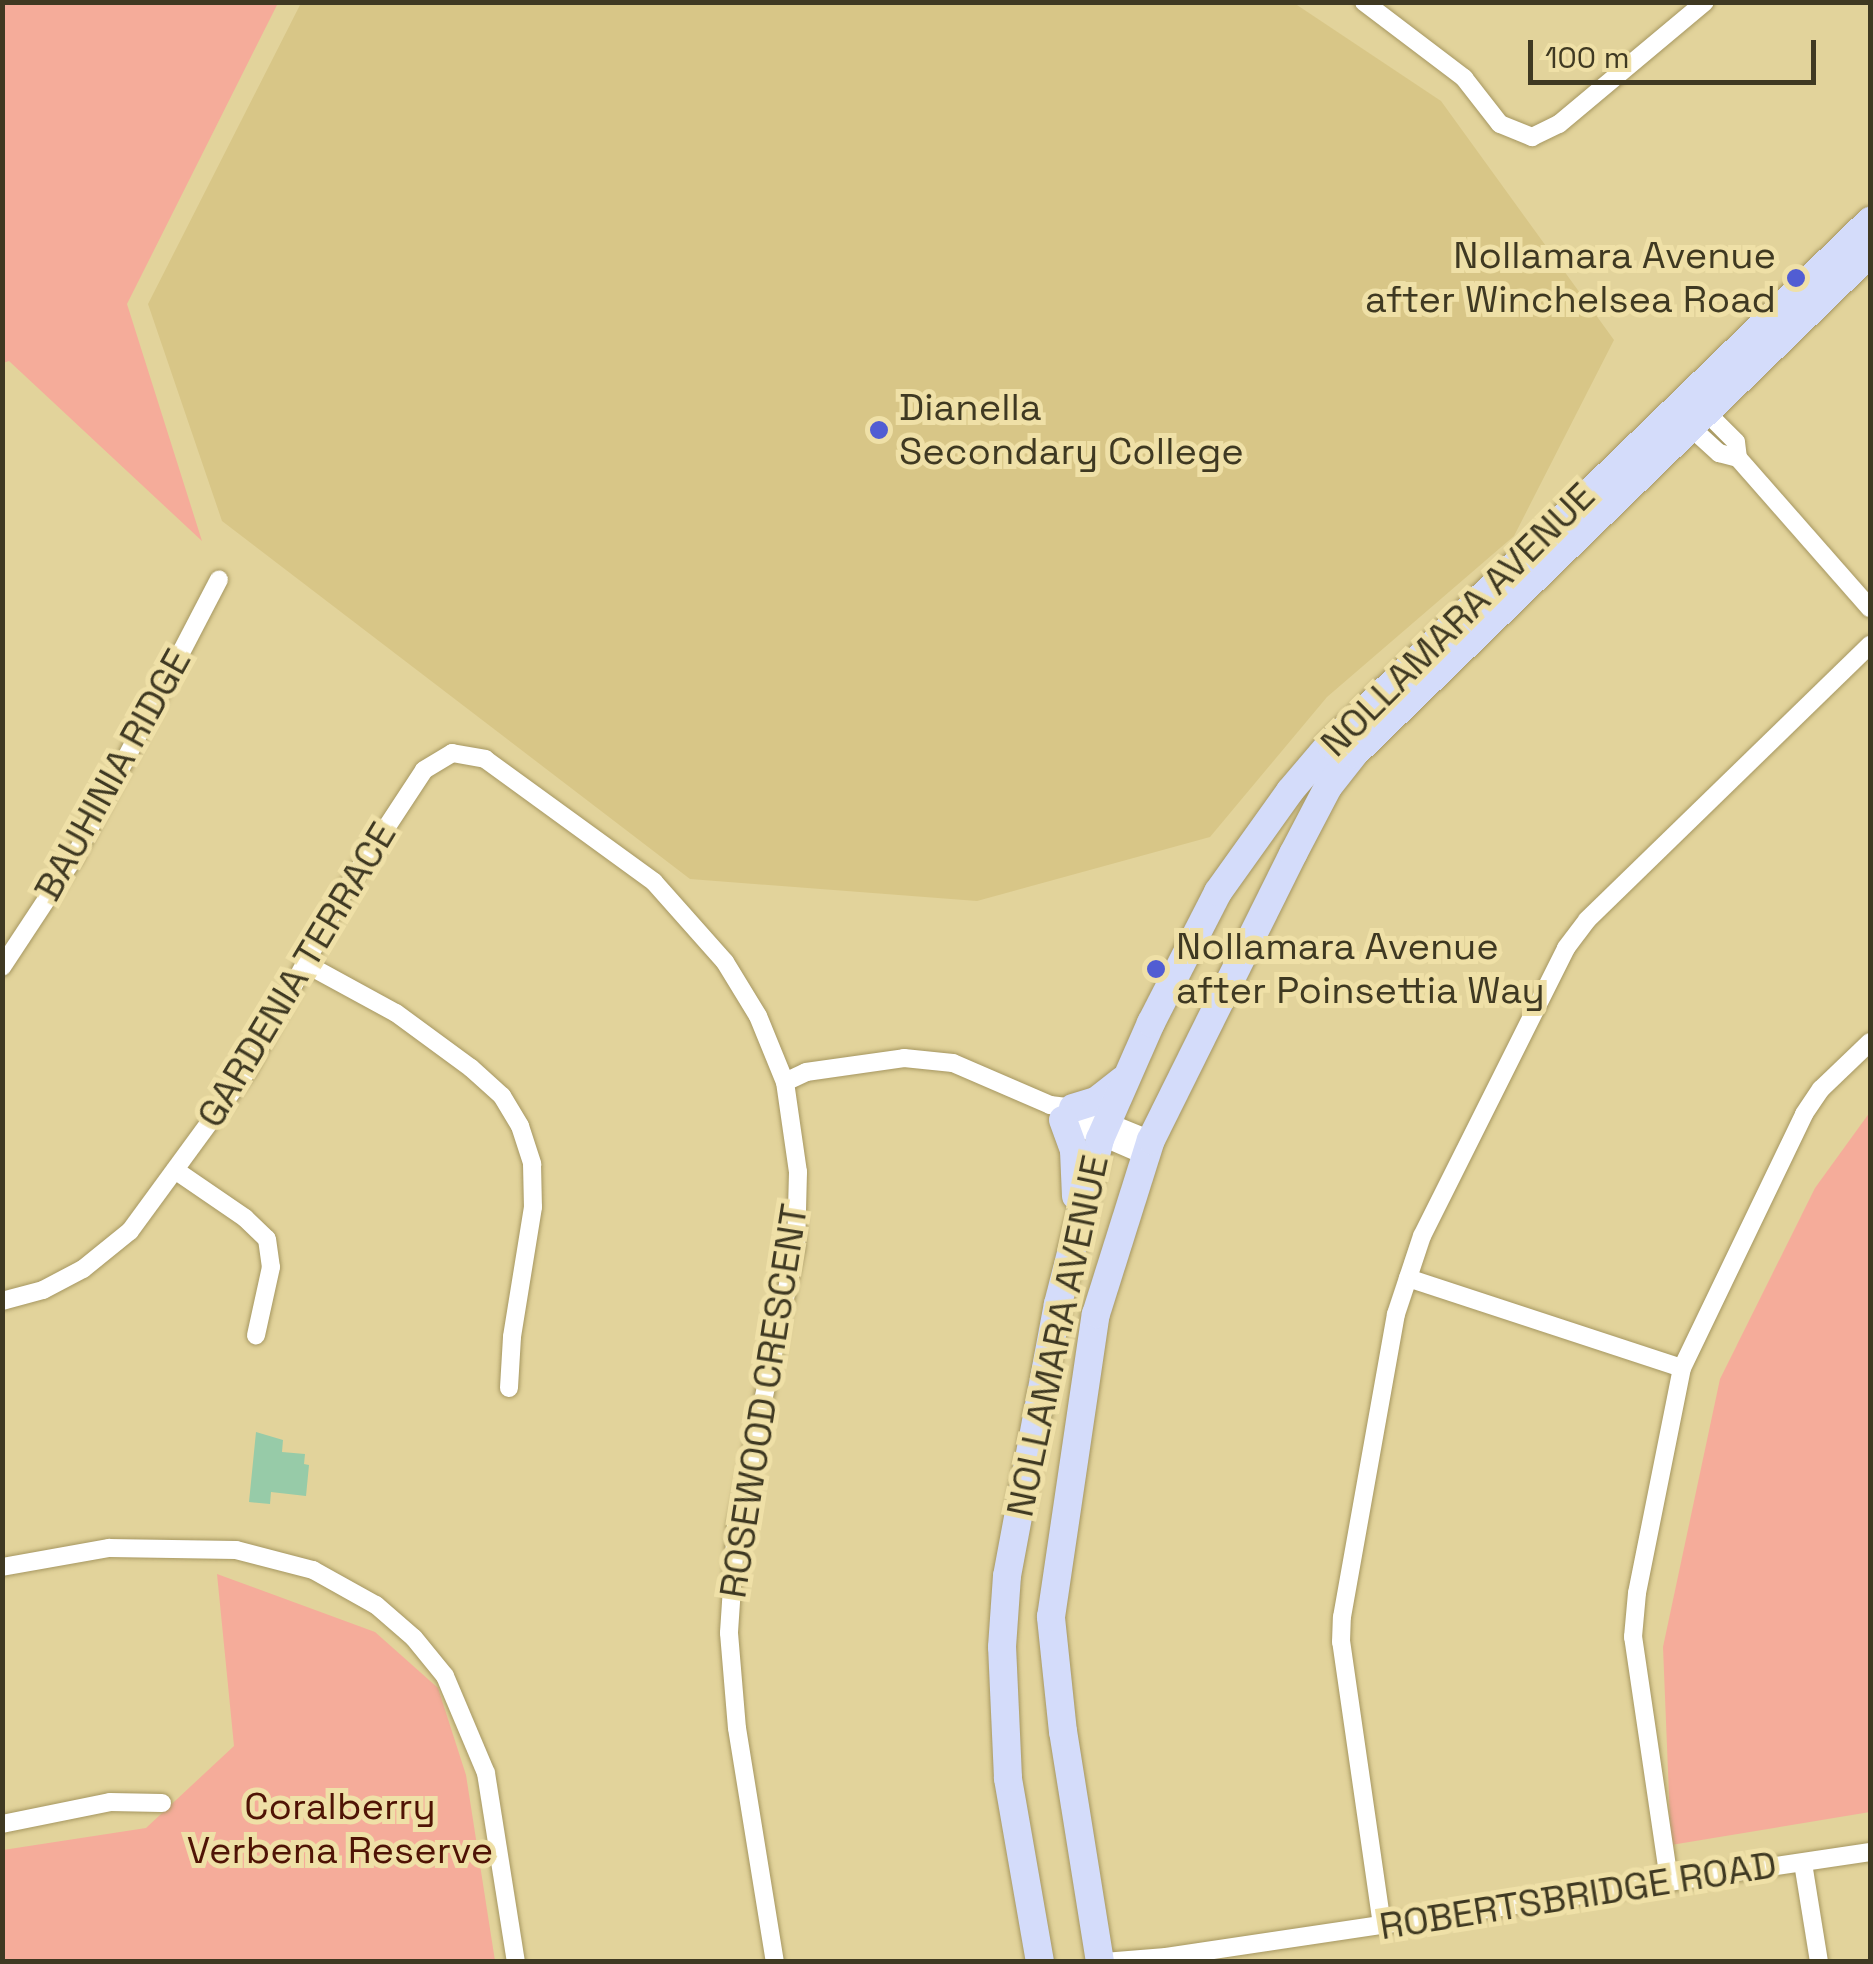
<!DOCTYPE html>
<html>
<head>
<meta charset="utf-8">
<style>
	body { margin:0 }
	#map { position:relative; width:1873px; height:1964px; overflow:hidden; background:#e2d39b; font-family:"Space Grotesk",sans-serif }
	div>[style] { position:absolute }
	.built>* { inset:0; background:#d8c687 }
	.green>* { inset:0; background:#f5ac9a }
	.building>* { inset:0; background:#97cba8 }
	.roads { filter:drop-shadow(0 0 2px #a69761) drop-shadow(0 0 2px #a69761) }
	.street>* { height:18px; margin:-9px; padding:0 9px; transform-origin:9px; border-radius:9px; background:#fff }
	.primary>* { height:28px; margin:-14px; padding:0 14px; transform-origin:14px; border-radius:14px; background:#d4dcfa }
	.dots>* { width:28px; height:28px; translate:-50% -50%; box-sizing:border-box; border:5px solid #efe0a7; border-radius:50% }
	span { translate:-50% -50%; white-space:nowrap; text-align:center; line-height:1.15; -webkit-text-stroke:10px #efe0a7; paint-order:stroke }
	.poi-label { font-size:38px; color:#3f3922 }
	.right { translate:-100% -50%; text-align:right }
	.left { translate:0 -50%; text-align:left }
	.street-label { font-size:38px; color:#3f3922 }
	.park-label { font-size:38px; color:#4f1305 }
	.frame { position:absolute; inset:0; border:5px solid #3f3922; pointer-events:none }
	.scale { position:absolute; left:1528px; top:40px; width:288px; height:45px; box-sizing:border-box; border:5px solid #3f3922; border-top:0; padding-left:12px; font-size:30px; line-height:35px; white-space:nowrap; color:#3f3922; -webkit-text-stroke:8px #efe0a7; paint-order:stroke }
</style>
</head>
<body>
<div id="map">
	<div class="built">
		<div style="clip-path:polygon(1294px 3px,1441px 101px,1614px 340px,1514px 536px,1327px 697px,1210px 837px,977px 901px,690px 879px,222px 521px,148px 304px,301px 3px)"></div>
	</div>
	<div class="green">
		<div style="clip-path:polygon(3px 2px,278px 3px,127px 304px,202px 541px,9px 361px,3px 363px)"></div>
		<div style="clip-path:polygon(1870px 1112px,1870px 1812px,1671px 1845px,1663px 1647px,1720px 1379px,1815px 1188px)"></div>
		<div style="clip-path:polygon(217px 1574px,375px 1632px,438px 1688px,466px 1775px,495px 1961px,3px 1962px,3px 1850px,146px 1828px,234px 1746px)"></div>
	</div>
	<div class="building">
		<div style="clip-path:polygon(256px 1432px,283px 1440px,282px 1452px,305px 1454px,304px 1464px,309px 1465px,306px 1496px,271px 1492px,270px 1504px,249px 1502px)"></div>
	</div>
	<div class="roads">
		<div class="street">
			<div style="left:1364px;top:2px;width:126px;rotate:37.2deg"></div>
			<div style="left:1464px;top:78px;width:58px;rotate:52deg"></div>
			<div style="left:1500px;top:124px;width:35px;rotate:22deg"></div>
			<div style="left:1532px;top:137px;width:30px;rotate:-26deg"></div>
			<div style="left:1559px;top:124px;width:190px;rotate:-39.9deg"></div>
			<div style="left:1702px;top:408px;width:48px;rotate:45deg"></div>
			<div style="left:1736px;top:442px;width:16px;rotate:83deg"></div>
			<div style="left:1686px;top:423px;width:45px;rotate:42.3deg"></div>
			<div style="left:1719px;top:453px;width:20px;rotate:15deg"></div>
			<div style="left:1738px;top:458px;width:200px;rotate:48.7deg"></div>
			<div style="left:306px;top:964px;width:102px;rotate:28.6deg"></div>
			<div style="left:396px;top:1013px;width:93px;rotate:36.3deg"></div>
			<div style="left:471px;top:1068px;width:42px;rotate:42.1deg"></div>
			<div style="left:502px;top:1096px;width:35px;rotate:59deg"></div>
			<div style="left:520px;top:1126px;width:40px;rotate:72deg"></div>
			<div style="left:532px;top:1164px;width:43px;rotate:88.7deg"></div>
			<div style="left:533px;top:1207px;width:132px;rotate:99.2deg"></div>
			<div style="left:512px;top:1337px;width:51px;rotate:93.4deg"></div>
			<div style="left:2px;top:967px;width:131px;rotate:-56.6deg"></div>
			<div style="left:74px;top:858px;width:314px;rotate:-62.5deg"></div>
			<div style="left:785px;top:1082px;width:23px;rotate:-25deg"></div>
			<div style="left:806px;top:1072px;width:99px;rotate:-8.1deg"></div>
			<div style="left:904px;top:1058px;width:49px;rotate:5.8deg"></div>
			<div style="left:953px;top:1063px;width:106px;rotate:23.4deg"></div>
			<div style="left:1050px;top:1105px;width:23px;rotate:7deg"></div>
			<div style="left:1073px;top:1108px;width:84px;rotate:22.3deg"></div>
			<div style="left:1063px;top:1120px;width:88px;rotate:23.4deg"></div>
			<div style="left:175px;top:1170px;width:85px;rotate:34.4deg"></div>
			<div style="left:245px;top:1218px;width:30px;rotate:44deg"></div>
			<div style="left:267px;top:1239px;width:28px;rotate:82deg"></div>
			<div style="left:271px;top:1267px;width:70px;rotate:102.4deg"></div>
			<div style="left:1408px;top:1278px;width:288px;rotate:18.2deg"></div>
			<div style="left:2px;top:1301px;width:42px;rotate:-15deg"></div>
			<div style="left:43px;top:1290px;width:45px;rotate:-27.7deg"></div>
			<div style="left:83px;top:1269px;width:60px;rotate:-39deg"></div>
			<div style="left:130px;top:1231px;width:198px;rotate:-53.8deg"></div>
			<div style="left:247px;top:1071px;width:200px;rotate:-61.6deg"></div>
			<div style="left:342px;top:895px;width:149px;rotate:-56.7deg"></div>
			<div style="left:424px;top:770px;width:33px;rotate:-31deg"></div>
			<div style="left:452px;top:753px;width:34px;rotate:10deg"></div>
			<div style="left:485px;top:759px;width:209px;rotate:36deg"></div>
			<div style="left:654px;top:882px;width:107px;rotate:48.4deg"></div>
			<div style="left:725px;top:962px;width:63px;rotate:58.6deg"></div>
			<div style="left:758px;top:1016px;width:71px;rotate:67.8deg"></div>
			<div style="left:785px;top:1082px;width:91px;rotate:81.8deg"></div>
			<div style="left:798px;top:1172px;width:75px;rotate:91.5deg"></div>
			<div style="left:796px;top:1247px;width:286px;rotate:102.1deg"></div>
			<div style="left:736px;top:1527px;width:106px;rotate:93.8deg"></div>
			<div style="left:729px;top:1633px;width:95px;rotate:85.2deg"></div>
			<div style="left:737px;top:1728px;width:237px;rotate:80.8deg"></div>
			<div style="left:2px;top:1567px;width:109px;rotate:-10.1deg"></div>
			<div style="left:109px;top:1548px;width:127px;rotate:0.9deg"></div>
			<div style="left:236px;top:1550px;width:80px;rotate:14.6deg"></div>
			<div style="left:313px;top:1570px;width:72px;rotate:29.1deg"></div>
			<div style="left:376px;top:1605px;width:50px;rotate:41deg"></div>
			<div style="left:414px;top:1638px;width:49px;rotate:50.8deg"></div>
			<div style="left:445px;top:1676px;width:105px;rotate:67.1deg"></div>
			<div style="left:486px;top:1773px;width:191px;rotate:81deg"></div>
			<div style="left:2px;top:1824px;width:110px;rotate:-11.5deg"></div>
			<div style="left:110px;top:1802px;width:52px;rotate:1.1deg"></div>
			<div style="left:1803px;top:1863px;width:100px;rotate:80.8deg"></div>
			<div style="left:1669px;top:1880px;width:246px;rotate:-98.4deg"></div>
			<div style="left:1633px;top:1637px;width:44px;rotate:-84.8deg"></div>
			<div style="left:1637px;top:1593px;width:229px;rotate:-78.7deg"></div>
			<div style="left:1682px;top:1368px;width:282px;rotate:-64.3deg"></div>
			<div style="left:1804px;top:1114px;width:30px;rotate:-56deg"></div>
			<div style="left:1821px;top:1089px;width:68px;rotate:-43.8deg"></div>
			<div style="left:1382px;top:1925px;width:286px;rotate:-98.2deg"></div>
			<div style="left:1341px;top:1642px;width:25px;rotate:-88deg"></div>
			<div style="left:1342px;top:1617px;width:308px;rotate:-79.9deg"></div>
			<div style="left:1396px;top:1314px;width:82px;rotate:-71.6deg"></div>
			<div style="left:1422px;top:1236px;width:322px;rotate:-63.4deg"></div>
			<div style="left:1566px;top:948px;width:35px;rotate:-53deg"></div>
			<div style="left:1587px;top:920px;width:395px;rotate:-44.2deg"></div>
			<div style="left:1104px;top:1962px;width:62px;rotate:-4.6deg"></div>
			<div style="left:1166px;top:1957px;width:712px;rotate:-8.48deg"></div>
		</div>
		<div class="primary">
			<div style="left:1073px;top:1108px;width:24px;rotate:-17deg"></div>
			<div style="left:1096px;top:1101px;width:34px;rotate:-38deg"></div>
			<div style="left:1063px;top:1120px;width:33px;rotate:70deg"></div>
			<div style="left:1074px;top:1151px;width:45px;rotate:87.5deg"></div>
			<div style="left:1040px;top:1962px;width:187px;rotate:-99.9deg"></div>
			<div style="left:1008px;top:1778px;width:131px;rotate:-92.6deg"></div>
			<div style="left:1002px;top:1647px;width:71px;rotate:-86deg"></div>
			<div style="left:1007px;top:1576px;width:277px;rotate:-79.4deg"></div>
			<div style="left:1058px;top:1304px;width:170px;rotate:-75.7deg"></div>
			<div style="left:1100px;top:1139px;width:127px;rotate:-66.3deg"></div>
			<div style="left:1151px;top:1023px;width:147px;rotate:-62.9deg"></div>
			<div style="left:1218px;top:892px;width:124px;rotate:-54.5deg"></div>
			<div style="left:1290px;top:791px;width:62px;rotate:-49.6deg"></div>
			<div style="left:1330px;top:744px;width:752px;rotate:-44.08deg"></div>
			<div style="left:1100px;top:1962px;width:233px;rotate:-99.1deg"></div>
			<div style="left:1063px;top:1732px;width:116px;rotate:-96deg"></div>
			<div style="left:1051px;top:1617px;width:306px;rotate:-81.6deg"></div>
			<div style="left:1096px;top:1314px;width:182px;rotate:-72.5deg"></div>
			<div style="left:1151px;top:1140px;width:319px;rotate:-63.6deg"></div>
			<div style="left:1293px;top:854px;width:76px;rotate:-62.4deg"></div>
			<div style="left:1328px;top:787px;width:42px;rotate:-51.8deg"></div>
			<div style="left:1354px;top:754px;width:719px;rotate:-44.15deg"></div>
		</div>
	</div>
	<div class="dots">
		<div style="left:1796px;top:278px;background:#515dd3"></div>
		<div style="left:879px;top:430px;background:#515dd3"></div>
		<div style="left:1156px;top:969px;background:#515dd3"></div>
	</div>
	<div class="poi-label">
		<span class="right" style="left:1776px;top:278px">Nollamara Avenue<br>after Winchelsea Road</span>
		<span class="left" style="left:899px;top:430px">Dianella<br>Secondary College</span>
		<span class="left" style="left:1176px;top:969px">Nollamara Avenue<br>after Poinsettia Way</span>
	</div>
	<div class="street-label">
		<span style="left:1458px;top:620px;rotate:-45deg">NOLLAMARA AVENUE</span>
		<span style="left:113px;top:775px;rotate:-61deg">BAUHINIA RIDGE</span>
		<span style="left:297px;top:975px;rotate:-59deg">GARDENIA TERRACE</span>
		<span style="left:1058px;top:1336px;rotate:-78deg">NOLLAMARA AVENUE</span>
		<span style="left:764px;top:1401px;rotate:-81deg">ROSEWOOD CRESCENT</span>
		<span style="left:1578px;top:1896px;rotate:-9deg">ROBERTSBRIDGE ROAD</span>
	</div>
	<div class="park-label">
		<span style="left:340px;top:1829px">Coralberry<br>Verbena Reserve</span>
	</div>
	<div class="frame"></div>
	<div class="scale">100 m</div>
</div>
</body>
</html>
